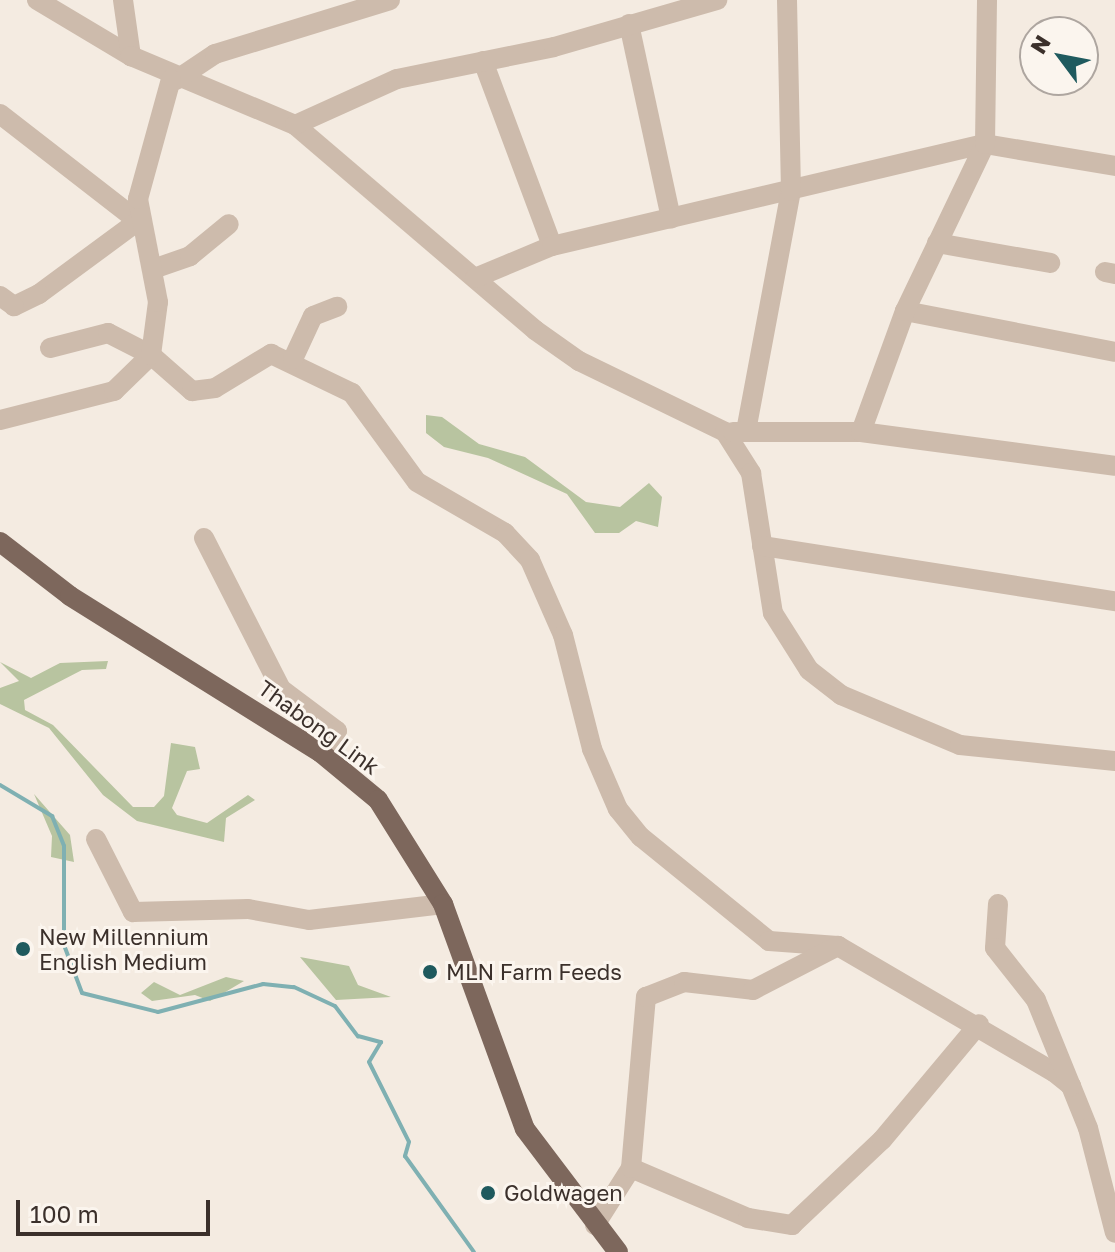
<!DOCTYPE html>
<html>
<head>
<meta charset="utf-8">
<style>
	body { margin:0 }
	#map { position:relative; width:1115px; height:1252px; overflow:hidden; background:#f4ebe1; font-family:"Golos Text",sans-serif }
	div>[style] { position:absolute }
	.green>* { inset:0; background:#b8c4a0 }
	.stream>* { height:4px; margin:-2px; padding:0 2px; transform-origin:2px; border-radius:2px; background:#7fb0b2 }
	.minor>* { height:20px; margin:-10px; padding:0 10px; transform-origin:10px; border-radius:10px; background:#cdbbac }
	.major>* { height:20px; margin:-10px; padding:0 10px; transform-origin:10px; border-radius:10px; background:#7d675c }
	.dots>* { width:22px; height:22px; translate:-50% -50%; box-sizing:border-box; border:4px solid #fbf5ee; border-radius:50% }
	span { translate:-50% -50%; white-space:nowrap; text-align:center; line-height:1.15; -webkit-text-stroke:6px #fbf5ee; paint-order:stroke }
	.street-label { font-size:22px; color:#3b302b }
	.poi-label { font-size:22px; color:#3b302b }
	.left { translate:0 -50%; text-align:left }
	.north { position:absolute; left:1019px; top:16px; width:80px; height:80px; box-sizing:border-box; background:#fbf5ee; border:2px solid #aea6a0; border-radius:50%; rotate:302deg; font-size:22px; font-weight:700; line-height:32px; text-align:center; color:#3b302b }
	.north::after { content:''; display:block; margin:auto; width:28px; height:36px; background:#1f5a5e; clip-path:polygon(50% 0,100% 100%,50% 72%,0 100%) }
	.scale { position:absolute; left:16px; top:1200px; width:194px; height:36px; box-sizing:border-box; border:4px solid #3b302b; border-top:0; padding-left:10px; font-size:24px; line-height:28px; white-space:nowrap; color:#3b302b; -webkit-text-stroke:6px #fbf5ee; paint-order:stroke }
</style>
</head>
<body>
<div id="map">
	<div class="green">
		<div style="clip-path:polygon(426px 415px,442px 417px,479px 444px,525px 457px,586px 502px,620px 507px,649px 483px,662px 497px,658px 527px,636px 521px,619px 533px,595px 533px,567px 494px,488px 458px,444px 447px,426px 433px)"></div>
		<div style="clip-path:polygon(108px 661px,106px 669px,82px 670px,24px 700px,25px 710px,53px 725px,133px 807px,154px 807px,164px 796px,171px 743px,195px 747px,200px 769px,187px 771px,172px 808px,177px 815px,207px 823px,248px 795px,255px 800px,226px 818px,224px 842px,137px 821px,103px 795px,49px 728px,0 704px,0 688px,19px 681px,0 662px,31px 678px,60px 663px)"></div>
		<div style="clip-path:polygon(34px 794px,70px 835px,74px 862px,51px 857px,52px 836px)"></div>
		<div style="clip-path:polygon(300px 957px,349px 966px,358px 985px,391px 997px,336px 1000px)"></div>
		<div style="clip-path:polygon(226px 977px,244px 981px,210px 1001px,195px 995px,152px 1001px,141px 993px,154px 982px,180px 995px)"></div>
	</div>
	<div class="stream">
		<div style="left:0;top:785px;width:61px;rotate:30.8deg"></div>
		<div style="left:52px;top:816px;width:32px;rotate:68deg"></div>
		<div style="left:64px;top:846px;width:99px;rotate:90deg"></div>
		<div style="left:64px;top:945px;width:51px;rotate:69.4deg"></div>
		<div style="left:82px;top:993px;width:78px;rotate:14deg"></div>
		<div style="left:158px;top:1012px;width:109px;rotate:-14.9deg"></div>
		<div style="left:263px;top:984px;width:31px;rotate:6deg"></div>
		<div style="left:294px;top:987px;width:45px;rotate:24.9deg"></div>
		<div style="left:335px;top:1006px;width:38px;rotate:53deg"></div>
		<div style="left:358px;top:1036px;width:24px;rotate:15deg"></div>
		<div style="left:381px;top:1042px;width:23px;rotate:121deg"></div>
		<div style="left:369px;top:1062px;width:89px;rotate:63.4deg"></div>
		<div style="left:409px;top:1142px;width:15px;rotate:106deg"></div>
		<div style="left:405px;top:1156px;width:118px;rotate:54.3deg"></div>
	</div>
	<div class="minor">
		<div style="left:37px;top:0;width:109px;rotate:30.8deg"></div>
		<div style="left:123px;top:0;width:57px;rotate:81.9deg"></div>
		<div style="left:131px;top:56px;width:178px;rotate:22.8deg"></div>
		<div style="left:295px;top:125px;width:316px;rotate:40.5deg"></div>
		<div style="left:535px;top:330px;width:54px;rotate:35.2deg"></div>
		<div style="left:579px;top:361px;width:162px;rotate:25.9deg"></div>
		<div style="left:725px;top:432px;width:49px;rotate:57.6deg"></div>
		<div style="left:751px;top:473px;width:142px;rotate:81.1deg"></div>
		<div style="left:773px;top:613px;width:67px;rotate:57.7deg"></div>
		<div style="left:809px;top:670px;width:41px;rotate:38deg"></div>
		<div style="left:841px;top:695px;width:129px;rotate:22.8deg"></div>
		<div style="left:960px;top:745px;width:156px;rotate:5.9deg"></div>
		<div style="left:629px;top:24px;width:199px;rotate:77.8deg"></div>
		<div style="left:483px;top:61px;width:197px;rotate:69.5deg"></div>
		<div style="left:176px;top:80px;width:47px;rotate:-33.7deg"></div>
		<div style="left:215px;top:54px;width:183px;rotate:-17.1deg"></div>
		<div style="left:0;top:114px;width:175px;rotate:37.8deg"></div>
		<div style="left:138px;top:221px;width:123px;rotate:143.6deg"></div>
		<div style="left:39px;top:294px;width:28px;rotate:154deg"></div>
		<div style="left:14px;top:306px;width:17px;rotate:-144deg"></div>
		<div style="left:295px;top:125px;width:112px;rotate:-24.3deg"></div>
		<div style="left:397px;top:79px;width:160px;rotate:-11.5deg"></div>
		<div style="left:554px;top:47px;width:170px;rotate:-16.1deg"></div>
		<div style="left:937px;top:243px;width:115px;rotate:10deg"></div>
		<div style="left:153px;top:269px;width:39px;rotate:-19deg"></div>
		<div style="left:190px;top:256px;width:50px;rotate:-39.4deg"></div>
		<div style="left:1105px;top:272px;width:10px;rotate:11deg"></div>
		<div style="left:475px;top:278px;width:83px;rotate:-22.6deg"></div>
		<div style="left:552px;top:246px;width:445px;rotate:-13.3deg"></div>
		<div style="left:985px;top:144px;width:132px;rotate:9.6deg"></div>
		<div style="left:905px;top:311px;width:214px;rotate:11deg"></div>
		<div style="left:50px;top:348px;width:60px;rotate:-14.5deg"></div>
		<div style="left:108px;top:333px;width:48px;rotate:27.1deg"></div>
		<div style="left:151px;top:355px;width:55px;rotate:41.3deg"></div>
		<div style="left:192px;top:391px;width:23px;rotate:-7deg"></div>
		<div style="left:215px;top:388px;width:66px;rotate:-31.3deg"></div>
		<div style="left:271px;top:354px;width:90px;rotate:25.7deg"></div>
		<div style="left:352px;top:393px;width:110px;rotate:53.9deg"></div>
		<div style="left:417px;top:482px;width:102px;rotate:30.1deg"></div>
		<div style="left:505px;top:533px;width:37px;rotate:47deg"></div>
		<div style="left:530px;top:560px;width:82px;rotate:66.3deg"></div>
		<div style="left:563px;top:635px;width:118px;rotate:75.7deg"></div>
		<div style="left:592px;top:749px;width:65px;rotate:66.6deg"></div>
		<div style="left:618px;top:809px;width:36px;rotate:51deg"></div>
		<div style="left:641px;top:837px;width:165px;rotate:39.1deg"></div>
		<div style="left:769px;top:941px;width:69px;rotate:4.1deg"></div>
		<div style="left:838px;top:946px;width:250px;rotate:30.3deg"></div>
		<div style="left:1054px;top:1072px;width:22px;rotate:39deg"></div>
		<div style="left:1071px;top:1086px;width:45px;rotate:68deg"></div>
		<div style="left:1088px;top:1128px;width:108px;rotate:75.6deg"></div>
		<div style="left:293px;top:359px;width:47px;rotate:-65.1deg"></div>
		<div style="left:313px;top:316px;width:26px;rotate:-21deg"></div>
		<div style="left:0;top:420px;width:118px;rotate:-14.3deg"></div>
		<div style="left:114px;top:391px;width:52px;rotate:-44.2deg"></div>
		<div style="left:151px;top:355px;width:53px;rotate:-82.5deg"></div>
		<div style="left:158px;top:302px;width:105px;rotate:-101deg"></div>
		<div style="left:138px;top:199px;width:124px;rotate:-74.6deg"></div>
		<div style="left:746px;top:431px;width:244px;rotate:-79.4deg"></div>
		<div style="left:791px;top:191px;width:191px;rotate:-91.2deg"></div>
		<div style="left:733px;top:432px;width:128px"></div>
		<div style="left:861px;top:432px;width:256px;rotate:7.6deg"></div>
		<div style="left:861px;top:432px;width:129px;rotate:-70deg"></div>
		<div style="left:905px;top:311px;width:185px;rotate:-64.4deg"></div>
		<div style="left:985px;top:144px;width:144px;rotate:-89.2deg"></div>
		<div style="left:204px;top:538px;width:169px;rotate:63deg"></div>
		<div style="left:281px;top:689px;width:70px;rotate:36.9deg"></div>
		<div style="left:337px;top:731px;width:27px;rotate:129deg"></div>
		<div style="left:762px;top:546px;width:357px;rotate:8.9deg"></div>
		<div style="left:96px;top:839px;width:82px;rotate:63.1deg"></div>
		<div style="left:133px;top:912px;width:115px;rotate:-1.5deg"></div>
		<div style="left:248px;top:909px;width:62px;rotate:10.2deg"></div>
		<div style="left:309px;top:920px;width:135px;rotate:-6.8deg"></div>
		<div style="left:998px;top:904px;width:44px;rotate:93.9deg"></div>
		<div style="left:995px;top:948px;width:66px;rotate:51.7deg"></div>
		<div style="left:1036px;top:1000px;width:93px;rotate:67.9deg"></div>
		<div style="left:631px;top:1168px;width:127px;rotate:23.1deg"></div>
		<div style="left:748px;top:1218px;width:45px;rotate:9deg"></div>
		<div style="left:792px;top:1225px;width:124px;rotate:-43.4deg"></div>
		<div style="left:882px;top:1140px;width:151px;rotate:-50.1deg"></div>
		<div style="left:595px;top:1225px;width:67px;rotate:-57.7deg"></div>
		<div style="left:631px;top:1168px;width:172px;rotate:-85deg"></div>
		<div style="left:646px;top:997px;width:41px;rotate:-21.5deg"></div>
		<div style="left:684px;top:982px;width:69px;rotate:6.6deg"></div>
		<div style="left:753px;top:990px;width:96px;rotate:-27.4deg"></div>
	</div>
	<div class="major">
		<div style="left:0;top:542px;width:88px;rotate:37.6deg"></div>
		<div style="left:70px;top:596px;width:295px;rotate:32deg"></div>
		<div style="left:320px;top:752px;width:75px;rotate:39.6deg"></div>
		<div style="left:378px;top:800px;width:123px;rotate:58deg"></div>
		<div style="left:443px;top:904px;width:239px;rotate:70deg"></div>
		<div style="left:525px;top:1129px;width:154px;rotate:52.9deg"></div>
	</div>
	<div class="dots">
		<div style="left:23px;top:949px;background:#1f5a5e"></div>
		<div style="left:430px;top:972px;background:#1f5a5e"></div>
		<div style="left:488px;top:1193px;background:#1f5a5e"></div>
	</div>
	<div class="street-label">
		<span style="left:319px;top:727px;rotate:36deg">Thabong Link</span>
	</div>
	<div class="poi-label">
		<span class="left" style="left:39px;top:949px">New Millennium<br>English Medium</span>
		<span class="left" style="left:446px;top:972px">MLN Farm Feeds</span>
		<span class="left" style="left:504px;top:1193px">Goldwagen</span>
	</div>
	<div class="north">N</div>
	<div class="scale">100 m</div>
</div>
</body>
</html>
